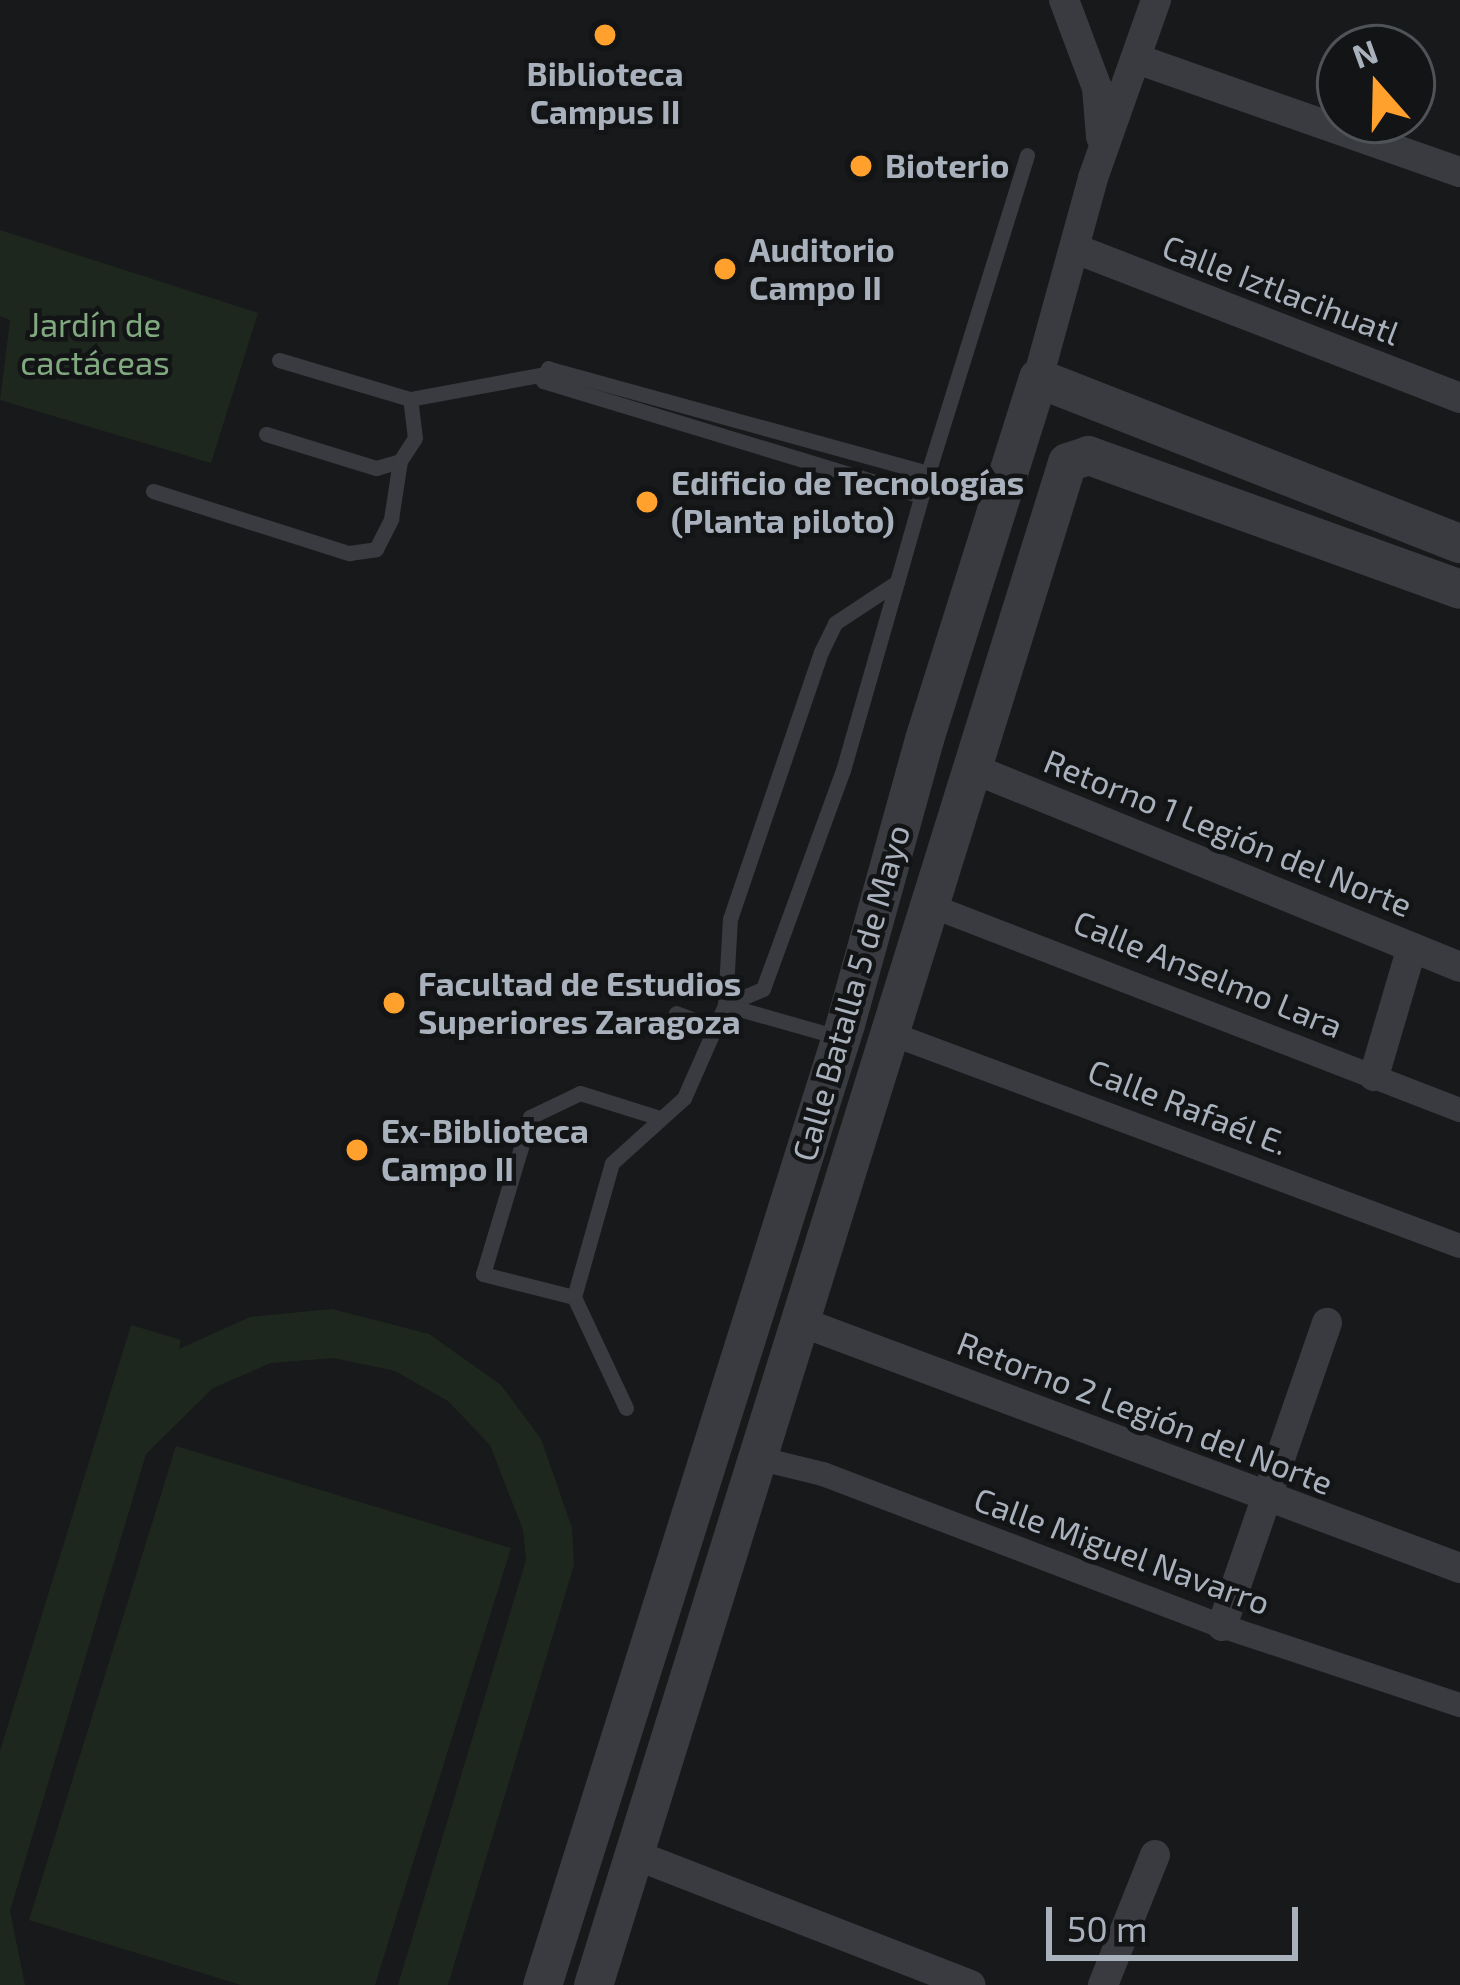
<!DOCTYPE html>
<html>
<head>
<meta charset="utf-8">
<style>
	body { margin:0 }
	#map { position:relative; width:1460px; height:1985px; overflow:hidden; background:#18191b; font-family:"Exo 2",sans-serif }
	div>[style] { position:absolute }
	.green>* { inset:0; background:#1e271e }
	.service>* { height:15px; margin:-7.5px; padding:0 7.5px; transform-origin:7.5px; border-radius:7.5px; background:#393b40 }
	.pedestrian>* { height:24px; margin:-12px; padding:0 12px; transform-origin:12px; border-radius:12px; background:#393b40 }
	.minor>* { height:30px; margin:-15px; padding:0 15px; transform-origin:15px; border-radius:15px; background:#393b40 }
	.tertiary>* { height:39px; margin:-19.5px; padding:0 19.5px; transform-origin:19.5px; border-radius:19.5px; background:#393b40 }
	.dots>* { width:33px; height:33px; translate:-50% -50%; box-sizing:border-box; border:6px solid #131416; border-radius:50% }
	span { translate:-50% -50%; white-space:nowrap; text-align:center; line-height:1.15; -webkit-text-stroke:9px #131416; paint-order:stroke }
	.poi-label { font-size:33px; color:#a9b1bc; font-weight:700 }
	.left { translate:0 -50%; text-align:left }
	.street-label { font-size:33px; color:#a9b1bc }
	.park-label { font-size:33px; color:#81a97f }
	.north { position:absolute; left:1316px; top:24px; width:120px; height:120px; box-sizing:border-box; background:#131416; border:3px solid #4f5358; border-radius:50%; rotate:340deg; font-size:33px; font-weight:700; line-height:48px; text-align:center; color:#a9b1bc }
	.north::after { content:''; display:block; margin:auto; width:42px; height:54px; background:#ffa12c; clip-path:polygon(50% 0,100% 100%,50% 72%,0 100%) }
	.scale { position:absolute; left:1046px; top:1907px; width:252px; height:54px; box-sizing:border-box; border:6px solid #a9b1bc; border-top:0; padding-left:15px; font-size:36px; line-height:42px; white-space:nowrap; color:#a9b1bc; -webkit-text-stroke:9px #131416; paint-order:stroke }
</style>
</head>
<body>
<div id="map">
	<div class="green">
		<div style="clip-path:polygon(0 230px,258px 313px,211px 463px,0 400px,10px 320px,0 316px)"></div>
		<div style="clip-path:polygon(332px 1309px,429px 1334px,501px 1385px,541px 1439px,572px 1528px,574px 1565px,448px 1985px,398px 1985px,526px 1560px,523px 1530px,490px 1445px,448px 1401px,395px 1371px,334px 1358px,271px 1363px,213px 1388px,146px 1454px,10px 1911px,25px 1985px,0 1985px,0 1751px,131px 1325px,181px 1340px,179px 1349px,250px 1317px)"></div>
		<div style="clip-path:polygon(176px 1446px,511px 1548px,375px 1985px,241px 1985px,29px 1920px)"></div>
	</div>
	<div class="service">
		<div style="left:279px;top:360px;width:137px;rotate:16.6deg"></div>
		<div style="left:410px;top:399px;width:137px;rotate:-10.5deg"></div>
		<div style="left:266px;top:434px;width:115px;rotate:17.2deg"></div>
		<div style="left:376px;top:468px;width:25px;rotate:-16deg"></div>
		<div style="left:400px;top:461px;width:27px;rotate:-57deg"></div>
		<div style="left:415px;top:438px;width:39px;rotate:-97deg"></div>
		<div style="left:928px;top:473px;width:333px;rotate:-72.7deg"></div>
		<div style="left:153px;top:491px;width:206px;rotate:17.6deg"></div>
		<div style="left:349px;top:553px;width:27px;rotate:-8deg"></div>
		<div style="left:376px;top:549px;width:34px;rotate:-63deg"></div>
		<div style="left:391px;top:519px;width:59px;rotate:-81.2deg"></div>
		<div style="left:897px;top:582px;width:196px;rotate:106deg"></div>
		<div style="left:843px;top:770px;width:233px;rotate:110.1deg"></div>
		<div style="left:763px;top:989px;width:41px;rotate:157.2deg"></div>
		<div style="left:725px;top:1005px;width:86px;rotate:-86.7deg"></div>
		<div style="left:730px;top:919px;width:282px;rotate:-71.2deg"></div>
		<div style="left:821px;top:652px;width:32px;rotate:-64deg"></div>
		<div style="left:835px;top:623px;width:74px;rotate:-33.5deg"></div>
		<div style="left:897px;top:582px;width:113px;rotate:-74.1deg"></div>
		<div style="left:928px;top:473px;width:394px;rotate:-164.6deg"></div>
		<div style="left:548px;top:368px;width:14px;rotate:111deg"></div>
		<div style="left:543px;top:381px;width:395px;rotate:16.9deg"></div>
		<div style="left:676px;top:1013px;width:40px;rotate:21deg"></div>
		<div style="left:574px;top:1297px;width:94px;rotate:-165.8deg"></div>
		<div style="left:483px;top:1274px;width:164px;rotate:-73.3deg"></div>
		<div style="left:530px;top:1117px;width:55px;rotate:-25.6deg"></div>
		<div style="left:580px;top:1093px;width:84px;rotate:17.4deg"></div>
		<div style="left:626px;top:1408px;width:123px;rotate:-115.1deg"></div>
		<div style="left:574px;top:1297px;width:139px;rotate:-74.2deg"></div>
		<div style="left:612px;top:1163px;width:97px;rotate:-42.1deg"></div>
		<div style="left:684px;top:1098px;width:102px;rotate:-66.2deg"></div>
		<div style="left:725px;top:1005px;width:117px;rotate:15.8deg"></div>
	</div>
	<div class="pedestrian">
		<div style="left:929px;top:905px;width:569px;rotate:21.11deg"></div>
		<div style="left:892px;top:1034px;width:606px;rotate:20.47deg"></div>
		<div style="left:761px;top:1459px;width:64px;rotate:13.6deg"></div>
		<div style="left:823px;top:1474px;width:427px;rotate:20.9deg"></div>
		<div style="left:1222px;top:1626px;width:251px;rotate:18.4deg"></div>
	</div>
	<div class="minor">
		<div style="left:1064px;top:0;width:94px;rotate:69.4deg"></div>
		<div style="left:1097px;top:88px;width:49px;rotate:85.3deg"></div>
		<div style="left:1137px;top:59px;width:342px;rotate:19.3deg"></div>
		<div style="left:1076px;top:249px;width:412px;rotate:21.2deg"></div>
		<div style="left:1038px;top:378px;width:207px;rotate:-74.6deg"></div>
		<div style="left:1093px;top:178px;width:189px;rotate:-70.5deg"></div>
		<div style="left:969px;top:767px;width:530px;rotate:22.16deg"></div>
		<div style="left:1374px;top:1076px;width:134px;rotate:-73.6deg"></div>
		<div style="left:804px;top:1323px;width:700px;rotate:20.48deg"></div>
		<div style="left:1222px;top:1626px;width:321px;rotate:-70.9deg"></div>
		<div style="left:633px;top:1854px;width:362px;rotate:21.2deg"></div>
		<div style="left:1103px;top:1985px;width:140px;rotate:-68.2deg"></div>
	</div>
	<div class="tertiary">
		<div style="left:542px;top:1985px;width:1008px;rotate:-72.5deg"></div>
		<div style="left:845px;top:1024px;width:296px;rotate:-74.5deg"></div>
		<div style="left:924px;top:739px;width:379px;rotate:-72.5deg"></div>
		<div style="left:1038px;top:378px;width:453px;rotate:21.4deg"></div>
		<div style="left:593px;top:1985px;width:1595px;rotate:-72.71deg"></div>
		<div style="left:1067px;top:462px;width:22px;rotate:-18deg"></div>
		<div style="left:1088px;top:455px;width:395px;rotate:19.8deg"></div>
	</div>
	<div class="dots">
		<div style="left:605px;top:35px;background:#ffa12c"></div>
		<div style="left:861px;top:166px;background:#ffa12c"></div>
		<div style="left:725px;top:269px;background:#ffa12c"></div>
		<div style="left:647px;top:502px;background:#ffa12c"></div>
		<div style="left:394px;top:1003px;background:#ffa12c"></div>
		<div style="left:357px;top:1150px;background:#ffa12c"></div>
	</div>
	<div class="poi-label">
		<span style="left:605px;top:93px">Biblioteca<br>Campus II</span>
		<span class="left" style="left:885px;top:166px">Bioterio</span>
		<span class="left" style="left:749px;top:269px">Auditorio<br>Campo II</span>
		<span class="left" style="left:671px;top:502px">Edificio de Tecnologías<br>(Planta piloto)</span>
		<span class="left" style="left:418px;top:1003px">Facultad de Estudios<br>Superiores Zaragoza</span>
		<span class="left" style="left:381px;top:1150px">Ex-Biblioteca<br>Campo II</span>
	</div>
	<div class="street-label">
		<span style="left:1281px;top:290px;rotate:21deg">Calle Iztlacihuatl</span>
		<span style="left:1228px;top:833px;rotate:22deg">Retorno 1 Legión del Norte</span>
		<span style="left:1208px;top:974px;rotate:22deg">Calle Anselmo Lara</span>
		<span style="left:851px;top:993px;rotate:-74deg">Calle Batalla 5 de Mayo</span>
		<span style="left:1188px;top:1107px;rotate:21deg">Calle Rafaél E.</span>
		<span style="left:1145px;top:1413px;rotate:21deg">Retorno 2 Legión del Norte</span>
		<span style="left:1122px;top:1551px;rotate:20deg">Calle Miguel Navarro</span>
	</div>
	<div class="park-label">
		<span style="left:95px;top:344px">Jardín de<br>cactáceas</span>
	</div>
	<div class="north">N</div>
	<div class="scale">50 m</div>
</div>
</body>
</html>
